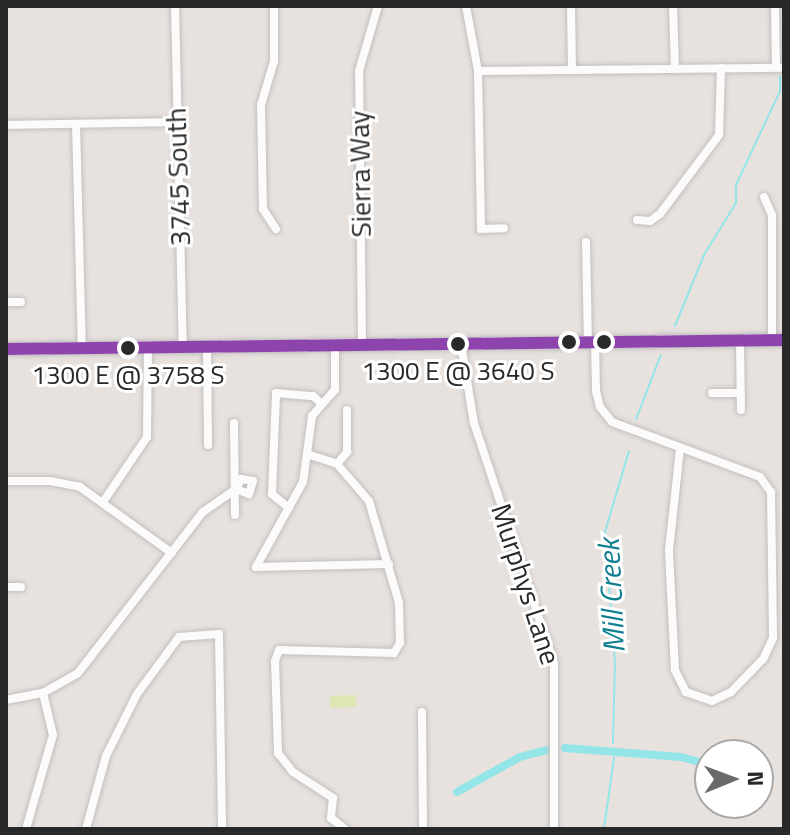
<!DOCTYPE html>
<html>
<head>
<meta charset="utf-8">
<style>
	body { margin:0 }
	#map { position:relative; width:790px; height:835px; overflow:hidden; background:#e8e2de; font-family:"Titillium Web",sans-serif }
	div>[style] { position:absolute }
	.pitch>* { inset:0; background:#dfe6b5 }
	.stream>* { height:2px; margin:-1px; padding:0 1px; transform-origin:1px; border-radius:1px; background:#93e5e8 }
	.canal>* { height:8px; margin:-4px; padding:0 4px; transform-origin:4px; border-radius:4px; background:#93e5e8 }
	.roads { filter:drop-shadow(0 0 2px #c1bfc0) drop-shadow(0 0 2px #c1bfc0) }
	.street>* { height:8px; margin:-4px; padding:0 4px; transform-origin:4px; border-radius:4px; background:#fcfbfa }
	.secondary>* { height:12px; margin:-6px; padding:0 6px; transform-origin:6px; border-radius:6px; background:#fcfbfa }
	.bus-1>* { height:12px; margin:-6px; padding:0 6px; transform-origin:6px; border-radius:6px; background:#8e44ad }
	.dots>* { width:22px; height:22px; translate:-50% -50%; box-sizing:border-box; border:4px solid #fff; border-radius:50% }
	span { translate:-50% -50%; white-space:nowrap; text-align:center; line-height:1.15; -webkit-text-stroke:6px #fff; paint-order:stroke }
	.bus-label { font-size:26px; color:#292929 }
	.street-label { font-size:28px; color:#292929 }
	.water-label { font-size:30px; color:#0f7f90; font-style:italic }
	.frame { position:absolute; inset:0; border:8px solid #292929; pointer-events:none }
	.north { position:absolute; left:694px; top:739px; width:80px; height:80px; box-sizing:border-box; background:#fff; border:2px solid #a9a9a9; border-radius:50%; rotate:89deg; font-size:22px; font-weight:700; line-height:32px; text-align:center; color:#292929 }
	.north::after { content:''; display:block; margin:auto; width:28px; height:36px; background:#6c6a68; clip-path:polygon(50% 0,100% 100%,50% 72%,0 100%) }
</style>
</head>
<body>
<div id="map">
	<div class="pitch">
		<div style="clip-path:polygon(356px 695px,357px 707px,330px 708px,330px 696px)"></div>
	</div>
	<div class="stream">
		<div style="left:675px;top:326px;width:77px;rotate:-67.8deg"></div>
		<div style="left:704px;top:255px;width:61px;rotate:-58.4deg"></div>
		<div style="left:736px;top:203px;width:18px;rotate:-90deg"></div>
		<div style="left:736px;top:185px;width:104px;rotate:-64.9deg"></div>
		<div style="left:780px;top:91px;width:15px;rotate:-90deg"></div>
		<div style="left:636px;top:419px;width:69px;rotate:-68.7deg"></div>
		<div style="left:613px;top:743px;width:80px;rotate:-88.6deg"></div>
		<div style="left:615px;top:663px;width:131px;rotate:-94.4deg"></div>
		<div style="left:605px;top:532px;width:84px;rotate:-73.5deg"></div>
		<div style="left:604px;top:829px;width:72px;rotate:-82deg"></div>
	</div>
	<div class="canal">
		<div style="left:565px;top:748px;width:116px;rotate:4.4deg"></div>
		<div style="left:681px;top:757px;width:30px;rotate:15deg"></div>
		<div style="left:457px;top:792px;width:72px;rotate:-29.1deg"></div>
		<div style="left:520px;top:757px;width:27px;rotate:-15deg"></div>
	</div>
	<div class="roads">
		<div class="street">
			<div style="left:175px;top:6px;width:342px;rotate:88.7deg"></div>
			<div style="left:274px;top:6px;width:55px;rotate:90deg"></div>
			<div style="left:274px;top:61px;width:46px;rotate:106.5deg"></div>
			<div style="left:261px;top:105px;width:104px;rotate:88.9deg"></div>
			<div style="left:263px;top:209px;width:24px;rotate:57deg"></div>
			<div style="left:466px;top:6px;width:66px;rotate:79.5deg"></div>
			<div style="left:478px;top:71px;width:158px;rotate:88.9deg"></div>
			<div style="left:481px;top:229px;width:23px;rotate:-2deg"></div>
			<div style="left:571px;top:6px;width:64px;rotate:89.1deg"></div>
			<div style="left:673px;top:6px;width:63px;rotate:88.2deg"></div>
			<div style="left:775px;top:6px;width:61px;rotate:89.1deg"></div>
			<div style="left:478px;top:71px;width:306px;rotate:-0.6deg"></div>
			<div style="left:76px;top:124px;width:224px;rotate:88.5deg"></div>
			<div style="left:6px;top:125px;width:171px;rotate:-1deg"></div>
			<div style="left:764px;top:197px;width:20px;rotate:66deg"></div>
			<div style="left:772px;top:215px;width:125px;rotate:90deg"></div>
			<div style="left:637px;top:220px;width:13px;rotate:4deg"></div>
			<div style="left:650px;top:221px;width:12px;rotate:-35deg"></div>
			<div style="left:660px;top:214px;width:99px;rotate:-53.2deg"></div>
			<div style="left:719px;top:135px;width:67px;rotate:-88.3deg"></div>
			<div style="left:586px;top:242px;width:101px;rotate:88.9deg"></div>
			<div style="left:6px;top:302px;width:15px"></div>
			<div style="left:740px;top:341px;width:69px;rotate:89.2deg"></div>
			<div style="left:595px;top:343px;width:48px;rotate:88.8deg"></div>
			<div style="left:596px;top:391px;width:16px;rotate:76deg"></div>
			<div style="left:600px;top:407px;width:19px;rotate:51deg"></div>
			<div style="left:612px;top:422px;width:158px;rotate:20.4deg"></div>
			<div style="left:760px;top:477px;width:19px;rotate:54deg"></div>
			<div style="left:771px;top:492px;width:146px;rotate:89.2deg"></div>
			<div style="left:773px;top:638px;width:23px;rotate:115deg"></div>
			<div style="left:763px;top:659px;width:46px;rotate:134.1deg"></div>
			<div style="left:731px;top:692px;width:21px;rotate:155deg"></div>
			<div style="left:712px;top:701px;width:28px;rotate:-161deg"></div>
			<div style="left:686px;top:692px;width:25px;rotate:-117deg"></div>
			<div style="left:675px;top:670px;width:120px;rotate:-92.9deg"></div>
			<div style="left:669px;top:550px;width:102px;rotate:-83.8deg"></div>
			<div style="left:461px;top:344px;width:80px;rotate:80.7deg"></div>
			<div style="left:474px;top:423px;width:254px;rotate:71.6deg"></div>
			<div style="left:554px;top:664px;width:165px;rotate:90deg"></div>
			<div style="left:362px;top:346px;width:275px;rotate:-90.6deg"></div>
			<div style="left:359px;top:71px;width:68px;rotate:-73.7deg"></div>
			<div style="left:207px;top:347px;width:98px;rotate:89.4deg"></div>
			<div style="left:712px;top:393px;width:29px"></div>
			<div style="left:234px;top:423px;width:92px;rotate:89.4deg"></div>
			<div style="left:310px;top:455px;width:28px;rotate:18deg"></div>
			<div style="left:337px;top:464px;width:49px;rotate:49.1deg"></div>
			<div style="left:369px;top:501px;width:106px;rotate:73.6deg"></div>
			<div style="left:399px;top:603px;width:40px;rotate:88.6deg"></div>
			<div style="left:400px;top:643px;width:12px;rotate:121deg"></div>
			<div style="left:394px;top:653px;width:115px;rotate:-178.5deg"></div>
			<div style="left:279px;top:650px;width:12px;rotate:110deg"></div>
			<div style="left:275px;top:661px;width:92px;rotate:88.1deg"></div>
			<div style="left:278px;top:753px;width:24px;rotate:52deg"></div>
			<div style="left:293px;top:772px;width:48px;rotate:33deg"></div>
			<div style="left:333px;top:798px;width:20px;rotate:96deg"></div>
			<div style="left:331px;top:818px;width:18px;rotate:38deg"></div>
			<div style="left:337px;top:464px;width:16px;rotate:-50deg"></div>
			<div style="left:347px;top:452px;width:42px;rotate:-90deg"></div>
			<div style="left:6px;top:481px;width:44px"></div>
			<div style="left:50px;top:481px;width:31px;rotate:11deg"></div>
			<div style="left:80px;top:487px;width:113px;rotate:35.7deg"></div>
			<div style="left:103px;top:502px;width:78px;rotate:-55.9deg"></div>
			<div style="left:147px;top:437px;width:89px;rotate:-89.4deg"></div>
			<div style="left:289px;top:508px;width:22px;rotate:-141deg"></div>
			<div style="left:272px;top:494px;width:101px;rotate:-87.7deg"></div>
			<div style="left:276px;top:393px;width:37px;rotate:5deg"></div>
			<div style="left:313px;top:396px;width:11px;rotate:41deg"></div>
			<div style="left:256px;top:567px;width:97px;rotate:-61.1deg"></div>
			<div style="left:303px;top:482px;width:67px;rotate:-82.2deg"></div>
			<div style="left:312px;top:416px;width:35px;rotate:-49deg"></div>
			<div style="left:335px;top:390px;width:44px;rotate:-90deg"></div>
			<div style="left:256px;top:567px;width:133px;rotate:-1.3deg"></div>
			<div style="left:6px;top:587px;width:15px"></div>
			<div style="left:6px;top:700px;width:38px;rotate:-11deg"></div>
			<div style="left:43px;top:693px;width:40px;rotate:-29.7deg"></div>
			<div style="left:78px;top:673px;width:204px;rotate:-52.2deg"></div>
			<div style="left:203px;top:512px;width:40px;rotate:-34.9deg"></div>
			<div style="left:236px;top:489px;width:11px;rotate:-63deg"></div>
			<div style="left:241px;top:479px;width:12px;rotate:9deg"></div>
			<div style="left:253px;top:481px;width:14px;rotate:107deg"></div>
			<div style="left:249px;top:494px;width:14px;rotate:-159deg"></div>
			<div style="left:422px;top:712px;width:117px;rotate:89.5deg"></div>
			<div style="left:26px;top:829px;width:98px;rotate:-74deg"></div>
			<div style="left:53px;top:735px;width:43px;rotate:-103.4deg"></div>
			<div style="left:86px;top:829px;width:76px;rotate:-74.7deg"></div>
			<div style="left:106px;top:756px;width:69px;rotate:-63.4deg"></div>
			<div style="left:137px;top:694px;width:71px;rotate:-53.6deg"></div>
			<div style="left:179px;top:637px;width:40px;rotate:-4.3deg"></div>
			<div style="left:219px;top:634px;width:195px;rotate:89.1deg"></div>
		</div>
		<div class="secondary">
			<div style="left:6px;top:349px;width:778px;rotate:-0.66deg"></div>
		</div>
	</div>
	<div class="bus-1">
		<div style="left:6px;top:349px;width:778px;rotate:-0.66deg"></div>
	</div>
	<div class="dots">
		<div style="left:569px;top:342px;background:#292929"></div>
		<div style="left:604px;top:342px;background:#292929"></div>
		<div style="left:458px;top:344px;background:#292929"></div>
		<div style="left:128px;top:348px;background:#292929"></div>
	</div>
	<div class="bus-label">
		<span style="left:458px;top:371px">1300 E @ 3640 S</span>
		<span style="left:128px;top:375px">1300 E @ 3758 S</span>
	</div>
	<div class="street-label">
		<span style="left:360px;top:174px;rotate:-91deg">Sierra Way</span>
		<span style="left:178px;top:177px;rotate:-92deg">3745 South</span>
		<span style="left:526px;top:584px;rotate:72deg">Murphys Lane</span>
	</div>
	<div class="water-label">
		<span style="left:611px;top:596px;rotate:-93deg">Mill Creek</span>
	</div>
	<div class="frame"></div>
	<div class="north">N</div>
</div>
</body>
</html>
